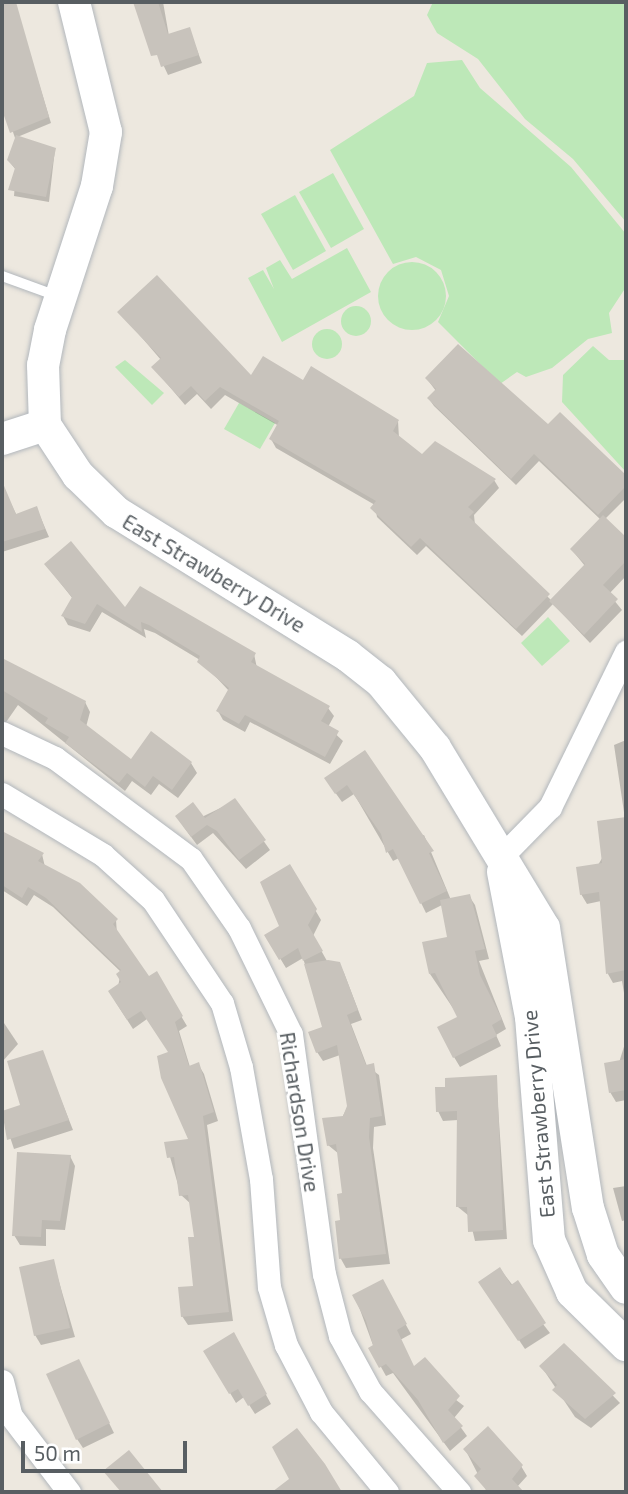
<!DOCTYPE html>
<html>
<head>
<meta charset="utf-8">
<style>
	body { margin:0 }
	#map { position:relative; width:628px; height:1494px; overflow:hidden; background:#ede8df; font-family:"Exo 2",sans-serif }
	div>[style] { position:absolute }
	.green>* { inset:0; background:#bde8b8 }
	.round { border-radius:50% }
	.shadow>* { inset:0; background:#0003 }
	.building>* { inset:0; background:#c8c3bc }
	.roads { filter:drop-shadow(0 0 2px #b2b7bc) drop-shadow(0 0 2px #b2b7bc) }
	.lane>* { height:10px; margin:-5px; padding:0 5px; transform-origin:5px; border-radius:5px; background:#fff }
	.street>* { height:23px; margin:-11.5px; padding:0 11.5px; transform-origin:11.5px; border-radius:11.5px; background:#fff }
	.secondary>* { height:32px; margin:-16px; padding:0 16px; transform-origin:16px; border-radius:16px; background:#fff }
	span { translate:-50% -50%; white-space:nowrap; text-align:center; line-height:1.15; -webkit-text-stroke:6px #fff; paint-order:stroke }
	.street-label { font-size:21px; color:#585e62 }
	.frame { position:absolute; inset:0; border:4px solid #585e62; pointer-events:none }
	.scale { position:absolute; left:21px; top:1441px; width:166px; height:32px; box-sizing:border-box; border:4px solid #585e62; border-top:0; padding-left:9px; font-size:21px; line-height:24px; white-space:nowrap; color:#585e62; -webkit-text-stroke:5px #fff; paint-order:stroke }
</style>
</head>
<body>
<div id="map">
	<div class="green">
		<div style="clip-path:polygon(433px 2px,626px 2px,626px 222px,573px 159px,525px 119px,478px 59px,437px 33px,427px 15px)"></div>
		<div style="clip-path:polygon(462px 60px,480px 88px,571px 167px,626px 234px,626px 287px,609px 313px,612px 333px,588px 339px,552px 368px,526px 377px,517px 372px,500px 384px,438px 322px,449px 296px,441px 270px,416px 257px,393px 264px,330px 150px,414px 96px,427px 63px)"></div>
		<div style="clip-path:polygon(333px 173px,364px 229px,331px 248px,299px 192px)"></div>
		<div style="clip-path:polygon(295px 195px,326px 251px,293px 270px,261px 214px)"></div>
		<div style="clip-path:polygon(347px 248px,371px 292px,282px 342px,248px 278px,263px 270px,274px 289px,266px 268px,280px 260px,292px 279px)"></div>
		<div class="round" style="left:378px;top:262px;width:68px;height:68px"></div>
		<div class="round" style="left:341px;top:306px;width:30px;height:30px"></div>
		<div class="round" style="left:312px;top:329px;width:30px;height:30px"></div>
		<div style="clip-path:polygon(593px 346px,609px 360px,626px 360px,626px 472px,562px 402px,563px 375px)"></div>
		<div style="clip-path:polygon(125px 360px,164px 393px,152px 405px,115px 367px)"></div>
		<div style="clip-path:polygon(239px 403px,275px 423px,260px 449px,224px 429px)"></div>
		<div style="clip-path:polygon(548px 617px,570px 641px,542px 666px,521px 643px)"></div>
	</div>
	<div class="shadow">
		<div style="clip-path:polygon(2px 2px,14px 2px,51px 123px,15px 138px,2px 100px)"></div>
		<div style="clip-path:polygon(134px 2px,163px 2px,169px 36px,189px 29px,202px 63px,168px 75px)"></div>
		<div style="clip-path:polygon(55px 149px,49px 202px,14px 196px,16px 170px,8px 160px)"></div>
		<div style="clip-path:polygon(120px 312px,251px 378px,304px 382px,398px 421px,399px 438px,422px 456px,494px 480px,499px 488px,474px 515px,475px 525px,552px 601px,585px 566px,572px 550px,601px 520px,539px 461px,516px 485px,434px 406px,429px 399px,436px 391px,427px 379px,549px 427px,561px 414px,626px 478px,626px 498px,605px 519px,626px 540px,626px 576px,609px 594px,622px 610px,590px 643px,553px 604px,522px 636px,426px 546px,417px 555px,377px 517px,375px 505px,276px 448px,271px 439px,279px 426px,225px 395px,211px 409px,197px 394px,185px 405px,153px 367px,161px 360px)"></div>
		<div style="clip-path:polygon(9px 500px,17px 516px,37px 509px,49px 537px,2px 552px,2px 504px)"></div>
		<div style="clip-path:polygon(46px 565px,125px 610px,254px 654px,257px 668px,328px 708px,334px 716px,328px 727px,343px 741px,330px 764px,250px 722px,245px 732px,223px 720px,218px 711px,229px 691px,200px 660px,155px 633px,144px 629px,146px 638px,102px 612px,90px 632px,68px 625px,63px 616px,73px 599px)"></div>
		<div style="clip-path:polygon(2px 661px,85px 702px,90px 712px,86px 727px,131px 762px,191px 763px,197px 773px,178px 798px,159px 784px,151px 795px,132px 781px,125px 791px,18px 705px,2px 728px)"></div>
		<div style="clip-path:polygon(626px 740px,626px 1005px,622px 981px,613px 983px,608px 974px,601px 901px,587px 904px,581px 894px,625px 819px,614px 745px)"></div>
		<div style="clip-path:polygon(364px 752px,417px 838px,424px 835px,451px 900px,469px 896px,475px 905px,489px 959px,479px 961px,506px 1029px,496px 1035px,501px 1046px,460px 1067px,454px 1057px,459px 1017px,430px 974px,449px 938px,442px 905px,426px 913px,399px 858px,393px 861px,354px 794px,342px 802px,332px 788px)"></div>
		<div style="clip-path:polygon(235px 801px,270px 850px,246px 869px,213px 833px,197px 845px,183px 826px)"></div>
		<div style="clip-path:polygon(2px 832px,42px 854px,45px 867px,116px 920px,117px 934px,149px 979px,156px 974px,187px 1026px,179px 1031px,190px 1067px,198px 1064px,204px 1074px,218px 1121px,207px 1125px,233px 1321px,188px 1325px,182px 1316px,195px 1288px,196px 1238px,191px 1204px,181px 1195px,166px 1143px,190px 1140px,170px 1053px,147px 1019px,133px 1029px,115px 1001px,121px 972px,53px 907px,34px 895px,27px 906px,2px 890px)"></div>
		<div style="clip-path:polygon(290px 867px,321px 920px,313px 936px,327px 961px,339px 963px,344px 973px,362px 1020px,351px 1024px,367px 1066px,379px 1075px,386px 1125px,374px 1127px,373px 1148px,390px 1264px,346px 1268px,341px 1259px,344px 1195px,339px 1154px,328px 1145px,348px 1106px,340px 1055px,323px 1061px,317px 1052px,324px 1028px,303px 958px,286px 968px,266px 935px,282px 927px)"></div>
		<div style="clip-path:polygon(2px 1020px,18px 1044px,2px 1062px)"></div>
		<div style="clip-path:polygon(626px 1040px,626px 1100px,616px 1102px,610px 1092px)"></div>
		<div style="clip-path:polygon(42px 1052px,73px 1130px,14px 1149px,2px 1113px,23px 1106px)"></div>
		<div style="clip-path:polygon(496px 1077px,507px 1239px,475px 1241px,469px 1216px,458px 1207px,458px 1120px,443px 1121px,438px 1111px,447px 1088px)"></div>
		<div style="clip-path:polygon(70px 1156px,75px 1166px,65px 1230px,46px 1229px,46px 1246px,20px 1245px,14px 1235px)"></div>
		<div style="clip-path:polygon(626px 1186px,626px 1220px,622px 1221px,613px 1188px)"></div>
		<div style="clip-path:polygon(53px 1261px,75px 1337px,41px 1345px,35px 1335px)"></div>
		<div style="clip-path:polygon(500px 1269px,550px 1333px,525px 1349px,486px 1291px)"></div>
		<div style="clip-path:polygon(382px 1282px,411px 1334px,400px 1340px,414px 1368px,464px 1406px,454px 1418px,467px 1436px,450px 1451px,393px 1373px,386px 1376px,381px 1367px,355px 1296px)"></div>
		<div style="clip-path:polygon(233px 1334px,271px 1404px,255px 1414px,244px 1397px,236px 1403px,205px 1351px)"></div>
		<div style="clip-path:polygon(564px 1345px,620px 1403px,591px 1428px,575px 1417px,541px 1366px)"></div>
		<div style="clip-path:polygon(83px 1370px,114px 1433px,83px 1448px,77px 1439px)"></div>
		<div style="clip-path:polygon(465px 1449px,521px 1466px,527px 1476px,517px 1487px,522px 1492px,487px 1492px)"></div>
	</div>
	<div class="building">
		<div style="clip-path:polygon(2px 2px,16px 2px,49px 117px,10px 133px,2px 110px)"></div>
		<div style="clip-path:polygon(133px 2px,158px 2px,168px 34px,190px 27px,199px 55px,161px 67px,157px 55px,151px 56px)"></div>
		<div style="clip-path:polygon(16px 135px,56px 148px,46px 197px,8px 190px,15px 168px,7px 160px)"></div>
		<div style="clip-path:polygon(157px 275px,251px 375px,263px 356px,303px 380px,311px 366px,399px 420px,393px 431px,422px 454px,435px 441px,496px 479px,468px 507px,474px 512px,469px 517px,550px 594px,516px 629px,420px 538px,411px 547px,370px 508px,376px 501px,269px 439px,279px 421px,220px 387px,205px 401px,191px 386px,179px 397px,151px 367px,161px 358px,117px 312px)"></div>
		<div style="clip-path:polygon(458px 344px,548px 424px,560px 412px,626px 475px,626px 486px,598px 515px,534px 454px,511px 479px,427px 398px,436px 389px,425px 378px)"></div>
		<div style="clip-path:polygon(2px 481px,16px 514px,37px 506px,45px 529px,2px 542px)"></div>
		<div style="clip-path:polygon(603px 515px,626px 537px,626px 561px,603px 585px,618px 599px,584px 635px,549px 601px,585px 564px,570px 549px)"></div>
		<div style="clip-path:polygon(71px 541px,125px 607px,140px 586px,256px 653px,251px 662px,330px 706px,321px 721px,339px 731px,325px 757px,245px 715px,239px 724px,216px 711px,229px 688px,197px 662px,200px 656px,149px 625px,141px 622px,142px 632px,97px 604px,85px 624px,61px 616px,72px 597px,44px 564px)"></div>
		<div style="clip-path:polygon(2px 658px,86px 701px,80px 720px,131px 759px,151px 731px,192px 762px,172px 790px,153px 776px,145px 787px,127px 773px,119px 783px,65px 743px,69px 737px,45px 723px,48px 718px,2px 690px)"></div>
		<div style="clip-path:polygon(365px 750px,434px 851px,429px 853px,447px 891px,420px 904px,393px 849px,386px 853px,381px 834px,347px 785px,335px 794px,324px 778px)"></div>
		<div style="clip-path:polygon(235px 798px,266px 840px,239px 860px,217px 831px,207px 825px,191px 837px,175px 816px,193px 802px,205px 818px)"></div>
		<div style="clip-path:polygon(626px 817px,626px 970px,606px 974px,599px 892px,580px 895px,576px 867px,602px 863px,597px 821px)"></div>
		<div style="clip-path:polygon(2px 831px,44px 853px,38px 861px,80px 883px,118px 919px,113px 924px,149px 976px,157px 971px,183px 1016px,175px 1022px,189px 1066px,199px 1062px,214px 1112px,203px 1116px,229px 1312px,181px 1317px,178px 1287px,193px 1286px,188px 1237px,194px 1237px,188px 1195px,179px 1196px,174px 1157px,167px 1158px,164px 1142px,188px 1139px,161px 1078px,157px 1056px,168px 1052px,141px 1011px,127px 1020px,108px 991px,121px 982px,116px 974px,121px 970px,46px 898px,28px 887px,22px 898px,2px 885px)"></div>
		<div style="clip-path:polygon(290px 864px,317px 909px,308px 925px,323px 951px,303px 961px,298px 948px,279px 960px,264px 935px,279px 926px,260px 882px)"></div>
		<div style="clip-path:polygon(470px 894px,485px 949px,475px 951px,480px 975px,502px 1019px,492px 1025px,497px 1036px,453px 1058px,437px 1027px,457px 1017px,435px 973px,429px 974px,422px 942px,447px 937px,440px 900px)"></div>
		<div style="clip-path:polygon(328px 960px,340px 962px,358px 1010px,347px 1015px,366px 1065px,374px 1063px,382px 1116px,370px 1118px,369px 1137px,386px 1254px,339px 1259px,335px 1221px,340px 1220px,337px 1194px,342px 1193px,336px 1144px,327px 1146px,322px 1118px,343px 1116px,347px 1106px,337px 1045px,316px 1053px,308px 1032px,322px 1027px,304px 964px)"></div>
		<div style="clip-path:polygon(43px 1050px,69px 1120px,7px 1140px,2px 1111px,20px 1105px,7px 1061px)"></div>
		<div style="clip-path:polygon(626px 1059px,626px 1090px,609px 1093px,604px 1063px)"></div>
		<div style="clip-path:polygon(497px 1075px,503px 1230px,468px 1232px,467px 1207px,456px 1207px,457px 1111px,436px 1112px,435px 1087px,445px 1087px,445px 1078px)"></div>
		<div style="clip-path:polygon(17px 1152px,71px 1155px,60px 1221px,42px 1220px,41px 1237px,12px 1236px)"></div>
		<div style="clip-path:polygon(54px 1259px,70px 1328px,34px 1336px,19px 1267px)"></div>
		<div style="clip-path:polygon(500px 1267px,511px 1285px,518px 1280px,546px 1323px,518px 1341px,478px 1282px)"></div>
		<div style="clip-path:polygon(383px 1279px,407px 1324px,397px 1330px,414px 1366px,425px 1357px,460px 1396px,448px 1410px,463px 1426px,443px 1443px,418px 1400px,386px 1364px,379px 1368px,368px 1348px,373px 1345px,366px 1321px,352px 1295px)"></div>
		<div style="clip-path:polygon(234px 1332px,267px 1394px,248px 1406px,238px 1389px,229px 1394px,203px 1351px)"></div>
		<div style="clip-path:polygon(564px 1343px,616px 1393px,585px 1419px,552px 1390px,557px 1385px,539px 1366px)"></div>
		<div style="clip-path:polygon(79px 1359px,110px 1423px,76px 1440px,46px 1374px)"></div>
		<div style="clip-path:polygon(488px 1426px,523px 1465px,512px 1479px,524px 1492px,488px 1492px,474px 1476px,481px 1469px,463px 1449px)"></div>
		<div style="clip-path:polygon(297px 1428px,325px 1464px,342px 1492px,272px 1492px,289px 1479px,272px 1447px)"></div>
		<div style="clip-path:polygon(129px 1450px,163px 1492px,121px 1492px,103px 1471px)"></div>
	</div>
	<div class="roads">
		<div class="lane">
			<div style="left:2px;top:276px;width:59px;rotate:20deg"></div>
		</div>
		<div class="street">
			<div style="left:2px;top:733px;width:59px;rotate:25.3deg"></div>
			<div style="left:55px;top:758px;width:169px;rotate:36.6deg"></div>
			<div style="left:191px;top:859px;width:84px;rotate:55.2deg"></div>
			<div style="left:239px;top:928px;width:118px;rotate:63.9deg"></div>
			<div style="left:291px;top:1034px;width:242px;rotate:82.2deg"></div>
			<div style="left:324px;top:1274px;width:64px;rotate:75.5deg"></div>
			<div style="left:340px;top:1336px;width:63px;rotate:61.4deg"></div>
			<div style="left:370px;top:1391px;width:135px;rotate:48.6deg"></div>
			<div style="left:2px;top:794px;width:118px;rotate:31.1deg"></div>
			<div style="left:103px;top:855px;width:67px;rotate:42deg"></div>
			<div style="left:153px;top:900px;width:124px;rotate:56.2deg"></div>
			<div style="left:222px;top:1003px;width:67px;rotate:73.5deg"></div>
			<div style="left:241px;top:1067px;width:114px;rotate:79.9deg"></div>
			<div style="left:261px;top:1179px;width:108px;rotate:85.8deg"></div>
			<div style="left:269px;top:1287px;width:60px;rotate:73.7deg"></div>
			<div style="left:286px;top:1345px;width:76px;rotate:62.4deg"></div>
			<div style="left:321px;top:1412px;width:104px;rotate:50.5deg"></div>
			<div style="left:501px;top:857px;width:70px;rotate:-45.6deg"></div>
			<div style="left:550px;top:807px;width:173px;rotate:-63.9deg"></div>
			<div style="left:2px;top:1381px;width:36px;rotate:76deg"></div>
			<div style="left:11px;top:1416px;width:96px;rotate:52.7deg"></div>
		</div>
		<div class="secondary">
			<div style="left:74px;top:2px;width:134px;rotate:76.2deg"></div>
			<div style="left:106px;top:132px;width:55px;rotate:99.5deg"></div>
			<div style="left:97px;top:186px;width:151px;rotate:108.1deg"></div>
			<div style="left:50px;top:330px;width:36px;rotate:101deg"></div>
			<div style="left:43px;top:365px;width:60px;rotate:88.1deg"></div>
			<div style="left:45px;top:425px;width:60px;rotate:56.6deg"></div>
			<div style="left:78px;top:475px;width:53px;rotate:44.2deg"></div>
			<div style="left:116px;top:512px;width:273px;rotate:31.8deg"></div>
			<div style="left:348px;top:656px;width:42px;rotate:38.2deg"></div>
			<div style="left:381px;top:682px;width:85px;rotate:50.7deg"></div>
			<div style="left:435px;top:748px;width:210px;rotate:58.8deg"></div>
			<div style="left:544px;top:928px;width:283px;rotate:81.1deg"></div>
			<div style="left:588px;top:1208px;width:49px;rotate:72.3deg"></div>
			<div style="left:603px;top:1255px;width:40px;rotate:55.1deg"></div>
			<div style="left:2px;top:439px;width:45px;rotate:-18deg"></div>
			<div style="left:503px;top:872px;width:148px;rotate:79.1deg"></div>
			<div style="left:531px;top:1017px;width:224px;rotate:85.4deg"></div>
			<div style="left:549px;top:1240px;width:57px;rotate:66.1deg"></div>
			<div style="left:572px;top:1292px;width:76px;rotate:44.5deg"></div>
		</div>
	</div>
	<div class="street-label">
		<span style="left:214px;top:573px;rotate:31deg">East Strawberry Drive</span>
		<span style="left:300px;top:1112px;rotate:81deg">Richardson Drive</span>
		<span style="left:538px;top:1114px;rotate:-95deg">East Strawberry Drive</span>
	</div>
	<div class="frame"></div>
	<div class="scale">50 m</div>
</div>
</body>
</html>
